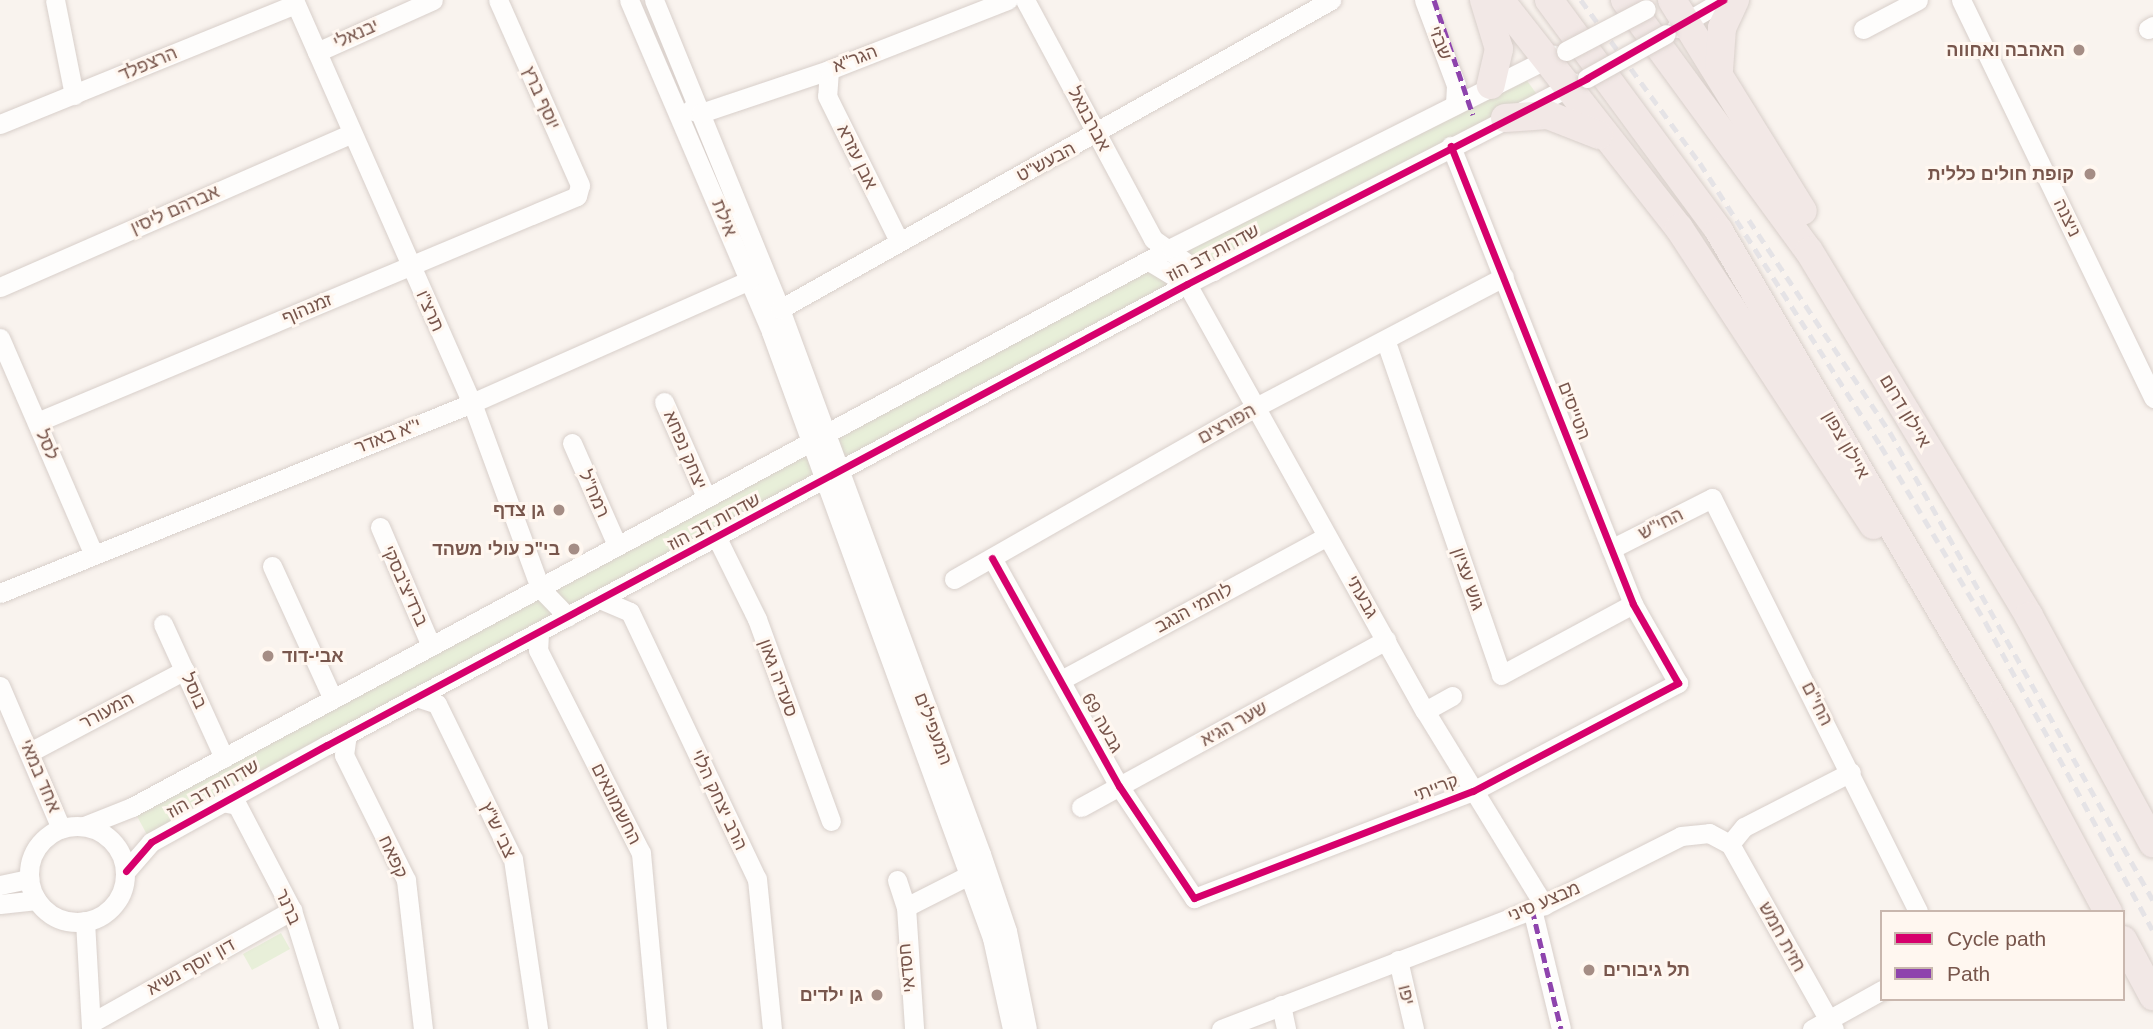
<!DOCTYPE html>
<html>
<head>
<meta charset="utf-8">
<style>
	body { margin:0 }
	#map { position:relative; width:2153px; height:1029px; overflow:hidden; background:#f9f3ee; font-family:Helvetica,"Noto Sans Hebrew",sans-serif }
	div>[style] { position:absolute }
	.green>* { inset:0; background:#e8efd9 }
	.roads { filter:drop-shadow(0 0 2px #d8cfca) drop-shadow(0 0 2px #d8cfca) }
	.minor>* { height:19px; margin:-9.5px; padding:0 9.5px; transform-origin:9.5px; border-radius:9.5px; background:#fefdfc }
	.minor>.ring { margin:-9.5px; padding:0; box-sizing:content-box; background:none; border:19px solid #fefdfc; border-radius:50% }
	.highway>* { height:28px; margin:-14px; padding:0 14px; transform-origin:14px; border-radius:14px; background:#f2e8e6 }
	.rail>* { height:4.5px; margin-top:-2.25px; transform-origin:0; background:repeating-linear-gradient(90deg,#e5e3e6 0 10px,transparent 0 17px) }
	.bridges { filter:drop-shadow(0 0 2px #d8cfca) drop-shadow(0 0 2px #d8cfca) }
	.minor-bridge>* { height:19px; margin:-9.5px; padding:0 9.5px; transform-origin:9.5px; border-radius:9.5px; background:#fefdfc }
	.quiet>* { height:5px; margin-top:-2.5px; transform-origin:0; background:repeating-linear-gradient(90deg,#8e44ad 0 10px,transparent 0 15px) }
	.cycleway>* { height:7px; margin:-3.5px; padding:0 3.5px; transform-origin:3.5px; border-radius:3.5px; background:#d6006c }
	.dots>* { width:19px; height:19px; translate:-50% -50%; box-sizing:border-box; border:4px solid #fff7f0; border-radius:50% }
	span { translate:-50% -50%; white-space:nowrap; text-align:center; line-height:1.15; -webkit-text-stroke:6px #fff7f0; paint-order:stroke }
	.street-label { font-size:18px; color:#78564c }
	.poi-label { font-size:18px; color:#78564c; font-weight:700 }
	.right { translate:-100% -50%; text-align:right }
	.left { translate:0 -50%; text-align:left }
	.legend { position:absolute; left:1880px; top:910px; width:245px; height:91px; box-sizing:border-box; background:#fff7f0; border:2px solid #c9b7ae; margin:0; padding:9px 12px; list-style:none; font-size:21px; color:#78564c }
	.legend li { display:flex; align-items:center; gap:14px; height:35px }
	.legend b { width:35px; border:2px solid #c9b7ae }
</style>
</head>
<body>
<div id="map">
	<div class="green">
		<div style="clip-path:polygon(1520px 71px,1541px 100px,1213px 271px,1171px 248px)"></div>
		<div style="clip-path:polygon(1149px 261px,1187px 284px,840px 475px,830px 429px)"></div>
		<div style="clip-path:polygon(811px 440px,827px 482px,151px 842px,132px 807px)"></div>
		<div style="clip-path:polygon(281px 933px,290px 949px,252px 970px,243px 954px)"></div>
	</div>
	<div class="roads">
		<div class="minor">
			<div style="left:55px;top:0;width:97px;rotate:78.7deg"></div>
			<div style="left:294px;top:0;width:441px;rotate:66.2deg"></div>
			<div style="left:472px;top:403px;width:197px;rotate:69.8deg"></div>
			<div style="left:540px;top:588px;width:40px;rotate:46deg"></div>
			<div style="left:629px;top:0;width:361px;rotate:66.8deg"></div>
			<div style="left:771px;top:332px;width:645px;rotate:69.96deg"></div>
			<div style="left:992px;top:938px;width:93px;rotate:77.6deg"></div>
			<div style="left:654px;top:0;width:334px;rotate:67.8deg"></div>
			<div style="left:780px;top:309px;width:581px;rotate:69.76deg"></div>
			<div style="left:981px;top:854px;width:81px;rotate:71.3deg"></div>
			<div style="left:1007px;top:931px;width:100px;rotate:78.5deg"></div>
			<div style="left:1025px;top:0;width:271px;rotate:61.8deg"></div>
			<div style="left:1153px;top:239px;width:47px;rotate:35.4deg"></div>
			<div style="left:1191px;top:266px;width:23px;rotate:13deg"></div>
			<div style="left:1424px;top:0;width:91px;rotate:69.4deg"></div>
			<div style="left:1456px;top:85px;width:18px;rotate:93deg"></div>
			<div style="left:1961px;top:0;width:442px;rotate:64.2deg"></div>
			<div style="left:1676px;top:28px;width:55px;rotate:-30.8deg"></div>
			<div style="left:1863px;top:29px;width:62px;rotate:-27.8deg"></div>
			<div style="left:2148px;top:29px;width:6px;rotate:-31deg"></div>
			<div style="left:317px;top:52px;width:127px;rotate:-24.1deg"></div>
			<div style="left:829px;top:70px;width:26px;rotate:94deg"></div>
			<div style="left:827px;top:96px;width:162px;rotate:63.6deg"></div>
			<div style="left:690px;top:110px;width:11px;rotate:15deg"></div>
			<div style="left:701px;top:113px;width:135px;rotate:-18.6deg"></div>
			<div style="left:829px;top:70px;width:192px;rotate:-21.4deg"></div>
			<div style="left:0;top:124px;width:319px;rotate:-22.1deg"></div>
			<div style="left:1149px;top:261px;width:44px;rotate:31.2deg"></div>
			<div style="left:1187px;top:284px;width:489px;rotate:60.9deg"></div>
			<div style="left:1425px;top:711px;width:228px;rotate:58.5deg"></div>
			<div style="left:0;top:287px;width:382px;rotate:-23.6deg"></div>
			<div style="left:776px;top:319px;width:11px;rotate:-68deg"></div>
			<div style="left:780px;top:309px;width:632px;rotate:-29.28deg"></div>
			<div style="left:0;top:338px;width:234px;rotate:66.6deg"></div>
			<div style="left:1386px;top:342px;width:352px;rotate:70.9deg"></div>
			<div style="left:1501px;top:675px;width:150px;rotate:-28.3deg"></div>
			<div style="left:664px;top:402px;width:104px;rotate:66.1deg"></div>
			<div style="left:37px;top:422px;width:585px;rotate:-22.71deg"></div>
			<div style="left:577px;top:196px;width:11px;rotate:-75deg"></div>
			<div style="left:580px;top:185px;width:202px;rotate:-113.9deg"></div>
			<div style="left:572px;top:443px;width:111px;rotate:66.2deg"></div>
			<div style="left:380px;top:527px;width:129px;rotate:66.8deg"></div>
			<div style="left:717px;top:538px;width:90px;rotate:63.7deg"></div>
			<div style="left:757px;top:619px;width:215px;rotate:69.9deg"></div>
			<div style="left:1611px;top:549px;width:113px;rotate:-26.8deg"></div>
			<div style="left:1712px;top:498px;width:462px;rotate:63.5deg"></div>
			<div style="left:992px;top:558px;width:261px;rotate:60.9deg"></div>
			<div style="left:1119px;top:786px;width:135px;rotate:56.2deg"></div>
			<div style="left:1194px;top:898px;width:299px;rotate:-21deg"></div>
			<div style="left:1473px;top:791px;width:232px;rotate:-27.8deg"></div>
			<div style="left:1678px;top:683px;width:91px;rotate:-119.7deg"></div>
			<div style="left:1633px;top:604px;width:493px;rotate:-111.7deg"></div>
			<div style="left:272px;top:566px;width:146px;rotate:65.4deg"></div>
			<div style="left:954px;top:579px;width:348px;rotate:-29.7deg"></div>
			<div style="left:1256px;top:407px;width:280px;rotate:-27.7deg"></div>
			<div style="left:0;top:593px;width:509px;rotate:-21.93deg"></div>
			<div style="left:472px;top:403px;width:304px;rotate:-23.9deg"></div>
			<div style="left:750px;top:280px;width:12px;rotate:-70deg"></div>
			<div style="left:602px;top:600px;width:30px;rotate:23deg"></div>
			<div style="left:630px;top:612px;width:296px;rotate:64.6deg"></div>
			<div style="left:757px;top:879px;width:151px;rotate:84.3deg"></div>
			<div style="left:163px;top:624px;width:147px;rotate:65.5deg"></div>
			<div style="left:539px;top:633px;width:17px;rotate:93deg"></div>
			<div style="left:538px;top:650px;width:228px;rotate:63.1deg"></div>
			<div style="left:641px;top:853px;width:177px;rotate:84.8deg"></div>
			<div style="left:1061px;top:680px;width:302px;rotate:-28.4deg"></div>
			<div style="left:0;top:686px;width:155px;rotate:66.8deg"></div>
			<div style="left:416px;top:697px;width:22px;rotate:18deg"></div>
			<div style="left:437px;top:704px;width:173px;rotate:63.9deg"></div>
			<div style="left:513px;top:859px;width:172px;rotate:81.6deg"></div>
			<div style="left:1425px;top:711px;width:31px;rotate:-29deg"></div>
			<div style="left:347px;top:734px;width:21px;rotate:98deg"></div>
			<div style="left:344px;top:755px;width:140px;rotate:63.6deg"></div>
			<div style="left:406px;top:880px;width:150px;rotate:83.5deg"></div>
			<div style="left:30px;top:752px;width:175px;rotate:-27.9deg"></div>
			<div style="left:222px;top:802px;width:15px;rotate:11deg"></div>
			<div style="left:237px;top:805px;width:119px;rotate:62.4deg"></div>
			<div style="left:292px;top:910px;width:125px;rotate:72.7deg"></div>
			<div style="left:1081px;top:807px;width:348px;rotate:-28.7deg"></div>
			<div class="ring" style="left:29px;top:826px;width:77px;height:77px"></div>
			<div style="left:84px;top:826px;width:52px;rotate:-21.6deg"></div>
			<div style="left:132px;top:807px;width:1180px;rotate:-28.28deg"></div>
			<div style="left:1171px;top:248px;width:430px;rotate:-26.7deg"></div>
			<div style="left:1730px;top:844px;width:212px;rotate:60.7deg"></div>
			<div style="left:1730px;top:844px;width:22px;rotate:-51deg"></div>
			<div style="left:1744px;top:827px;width:120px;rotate:-27.2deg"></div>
			<div style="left:126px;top:871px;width:38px;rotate:-49deg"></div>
			<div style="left:151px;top:842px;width:201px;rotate:-28.9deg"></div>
			<div style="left:327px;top:745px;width:976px;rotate:-28.19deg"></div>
			<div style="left:1187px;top:284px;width:439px;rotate:-27.3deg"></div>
			<div style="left:897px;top:880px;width:28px;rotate:72deg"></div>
			<div style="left:906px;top:907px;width:122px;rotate:86.2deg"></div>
			<div style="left:0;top:885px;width:30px;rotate:-12deg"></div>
			<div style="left:0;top:904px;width:37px;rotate:-6deg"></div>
			<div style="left:906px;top:907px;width:84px;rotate:-26.9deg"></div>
			<div style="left:1532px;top:909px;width:123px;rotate:76.4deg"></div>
			<div style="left:85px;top:921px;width:108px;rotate:86.8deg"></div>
			<div style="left:1398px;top:960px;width:71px;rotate:76.9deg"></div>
			<div style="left:1281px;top:1005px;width:25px;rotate:78deg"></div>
			<div style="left:91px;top:1023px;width:231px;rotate:-29.3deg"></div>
			<div style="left:1221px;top:1029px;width:346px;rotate:-21deg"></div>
			<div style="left:1544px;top:905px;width:153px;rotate:-26.7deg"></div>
			<div style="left:1681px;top:836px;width:28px;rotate:-6deg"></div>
			<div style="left:1709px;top:833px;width:24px;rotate:28deg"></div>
			<div style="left:1812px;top:1029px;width:80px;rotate:-29.1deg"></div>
		</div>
		<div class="highway">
			<div style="left:1484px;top:0;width:51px;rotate:73deg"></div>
			<div style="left:1499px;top:49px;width:37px;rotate:103deg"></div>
			<div style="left:1500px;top:0;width:290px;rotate:51.9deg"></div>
			<div style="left:1679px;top:228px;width:355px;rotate:56.8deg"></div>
			<div style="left:1549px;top:0;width:287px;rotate:53.6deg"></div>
			<div style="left:1719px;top:231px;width:558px;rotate:59.67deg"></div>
			<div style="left:2001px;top:713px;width:226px;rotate:61.7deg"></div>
			<div style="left:1625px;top:0;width:311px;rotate:53.8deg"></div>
			<div style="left:1809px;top:251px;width:426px;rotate:58.9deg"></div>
			<div style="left:2029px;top:616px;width:259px;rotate:61.4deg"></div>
			<div style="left:1672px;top:0;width:248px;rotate:58.2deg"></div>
			<div style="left:1719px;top:70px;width:42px;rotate:-85.9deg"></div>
			<div style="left:1722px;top:28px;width:31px;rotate:-65deg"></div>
			<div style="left:1505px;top:118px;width:43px;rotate:-4deg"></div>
			<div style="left:1548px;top:115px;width:55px;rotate:21.4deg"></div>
			<div style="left:2123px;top:940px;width:64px;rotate:61.8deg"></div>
		</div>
	</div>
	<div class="rail">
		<div style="left:1581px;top:0;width:202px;rotate:53.9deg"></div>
		<div style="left:1700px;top:163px;width:336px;rotate:57.4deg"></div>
		<div style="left:1881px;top:446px;width:206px;rotate:59.3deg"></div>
		<div style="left:1986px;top:623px;width:349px;rotate:61.5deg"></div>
		<div style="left:1749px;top:220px;width:255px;rotate:56.4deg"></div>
		<div style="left:1890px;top:432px;width:537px;rotate:60.67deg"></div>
	</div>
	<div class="bridges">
		<div class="minor-bridge">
			<div style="left:1566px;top:51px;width:90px;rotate:-27.7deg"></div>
			<div style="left:1587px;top:78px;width:90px;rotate:-29.1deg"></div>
		</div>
	</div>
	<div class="quiet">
		<div style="left:1434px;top:0;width:121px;rotate:71.3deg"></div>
		<div style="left:1532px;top:909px;width:123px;rotate:76.4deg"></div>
	</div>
	<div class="cycleway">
		<div style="left:992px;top:558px;width:261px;rotate:60.9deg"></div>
		<div style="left:1119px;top:786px;width:135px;rotate:56.2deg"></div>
		<div style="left:1194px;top:898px;width:299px;rotate:-21deg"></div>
		<div style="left:1473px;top:791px;width:232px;rotate:-27.8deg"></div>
		<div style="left:1678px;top:683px;width:91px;rotate:-119.7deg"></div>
		<div style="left:1633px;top:604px;width:493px;rotate:-111.7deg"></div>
		<div style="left:126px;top:871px;width:38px;rotate:-49deg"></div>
		<div style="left:151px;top:842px;width:201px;rotate:-28.9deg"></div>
		<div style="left:327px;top:745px;width:976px;rotate:-28.19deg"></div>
		<div style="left:1187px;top:284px;width:450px;rotate:-27.2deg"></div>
		<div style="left:1587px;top:78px;width:157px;rotate:-29.8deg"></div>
	</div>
	<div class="dots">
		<div style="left:2079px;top:50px;background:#a58d85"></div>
		<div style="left:2090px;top:174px;background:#a58d85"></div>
		<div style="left:559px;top:510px;background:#a58d85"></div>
		<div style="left:574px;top:549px;background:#a58d85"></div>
		<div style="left:268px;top:656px;background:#a58d85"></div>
		<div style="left:1589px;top:970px;background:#a58d85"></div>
		<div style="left:877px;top:995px;background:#a58d85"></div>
	</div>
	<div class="street-label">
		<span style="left:356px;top:34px;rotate:-24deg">יבנאלי</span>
		<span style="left:1440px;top:43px;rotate:69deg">שבזי</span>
		<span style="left:855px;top:59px;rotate:-21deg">הגר"א</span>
		<span style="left:148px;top:64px;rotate:-23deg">הרצפלד</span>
		<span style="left:541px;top:98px;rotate:66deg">יוסף ברץ</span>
		<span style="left:1089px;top:119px;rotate:62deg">אברבנאל</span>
		<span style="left:857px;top:157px;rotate:64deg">אבן עזרא</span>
		<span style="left:1046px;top:162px;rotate:-28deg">הבעש"ט</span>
		<span style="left:175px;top:210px;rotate:-24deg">אברהם ליסין</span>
		<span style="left:724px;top:218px;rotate:68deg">אילת</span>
		<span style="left:2067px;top:218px;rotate:64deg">ניצנה</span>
		<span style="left:1213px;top:253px;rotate:-28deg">שדרות דב הוז</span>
		<span style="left:307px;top:309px;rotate:-23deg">זמנהוף</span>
		<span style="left:430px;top:311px;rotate:66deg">תרצ"ו</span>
		<span style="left:1574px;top:411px;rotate:69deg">הטייסים</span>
		<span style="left:1905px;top:411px;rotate:59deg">איילון דרום</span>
		<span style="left:1227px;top:424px;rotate:-29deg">הפורצים</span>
		<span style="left:388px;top:436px;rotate:-21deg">י"א באדר</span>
		<span style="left:47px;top:445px;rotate:67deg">לסל</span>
		<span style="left:1846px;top:445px;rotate:60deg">איילון צפון</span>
		<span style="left:685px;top:450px;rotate:67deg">יצחק נפחא</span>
		<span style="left:594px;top:494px;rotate:66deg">רמח"ל</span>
		<span style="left:714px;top:522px;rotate:-28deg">שדרות דב הוז</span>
		<span style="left:1661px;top:524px;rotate:-27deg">החי"ש</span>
		<span style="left:1468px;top:579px;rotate:71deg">גוש עציון</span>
		<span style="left:405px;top:586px;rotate:66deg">ברדיצ'בסקי</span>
		<span style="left:1362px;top:597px;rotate:61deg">גבעתי</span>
		<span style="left:1194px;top:608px;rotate:-28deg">לוחמי הנגב</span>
		<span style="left:778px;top:678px;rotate:70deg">סעדיה גאון</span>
		<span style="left:194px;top:691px;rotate:66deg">בוסל</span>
		<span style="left:1817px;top:704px;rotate:63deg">החי"ם</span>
		<span style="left:107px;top:711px;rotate:-28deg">המעורר</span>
		<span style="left:1102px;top:723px;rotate:61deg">גבעה 69</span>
		<span style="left:1234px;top:724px;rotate:-29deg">שער הגיא</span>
		<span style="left:933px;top:729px;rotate:69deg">המעפילים</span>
		<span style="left:40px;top:776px;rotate:67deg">אחד במאי</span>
		<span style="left:1436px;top:788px;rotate:-21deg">קרייתי</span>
		<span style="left:213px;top:789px;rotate:-29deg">שדרות דב הוז</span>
		<span style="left:719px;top:800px;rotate:65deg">הרב יצחק הלוי</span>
		<span style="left:616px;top:804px;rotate:63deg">החשמונאים</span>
		<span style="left:498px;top:830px;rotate:65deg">צבי ש"ץ</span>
		<span style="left:393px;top:857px;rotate:65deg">קפאח</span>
		<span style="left:1544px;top:902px;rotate:-23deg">מבצע סיני</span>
		<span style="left:288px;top:907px;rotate:66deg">ברנר</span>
		<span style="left:1782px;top:937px;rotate:61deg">חזית חמש</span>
		<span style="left:191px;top:967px;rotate:-29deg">דון יוסף נשיא</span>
		<span style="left:907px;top:968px;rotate:-96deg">חסדאי</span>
		<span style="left:1406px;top:995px;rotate:76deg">יפו</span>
	</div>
	<div class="poi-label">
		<span class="right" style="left:2065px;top:50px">האהבה ואחווה</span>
		<span class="right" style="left:2074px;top:174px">קופת חולים כללית</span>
		<span class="right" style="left:545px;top:510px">גן צדף</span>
		<span class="right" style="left:560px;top:549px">בי"כ עולי משהד</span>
		<span class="left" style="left:282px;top:656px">אבי-דוד</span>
		<span class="left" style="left:1603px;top:970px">תל גיבורים</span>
		<span class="right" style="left:863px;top:995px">גן ילדים</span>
	</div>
	<ul class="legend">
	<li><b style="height:9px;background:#d6006c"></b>Cycle path</li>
	<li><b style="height:9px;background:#8e44ad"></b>Path</li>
	</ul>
</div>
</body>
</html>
